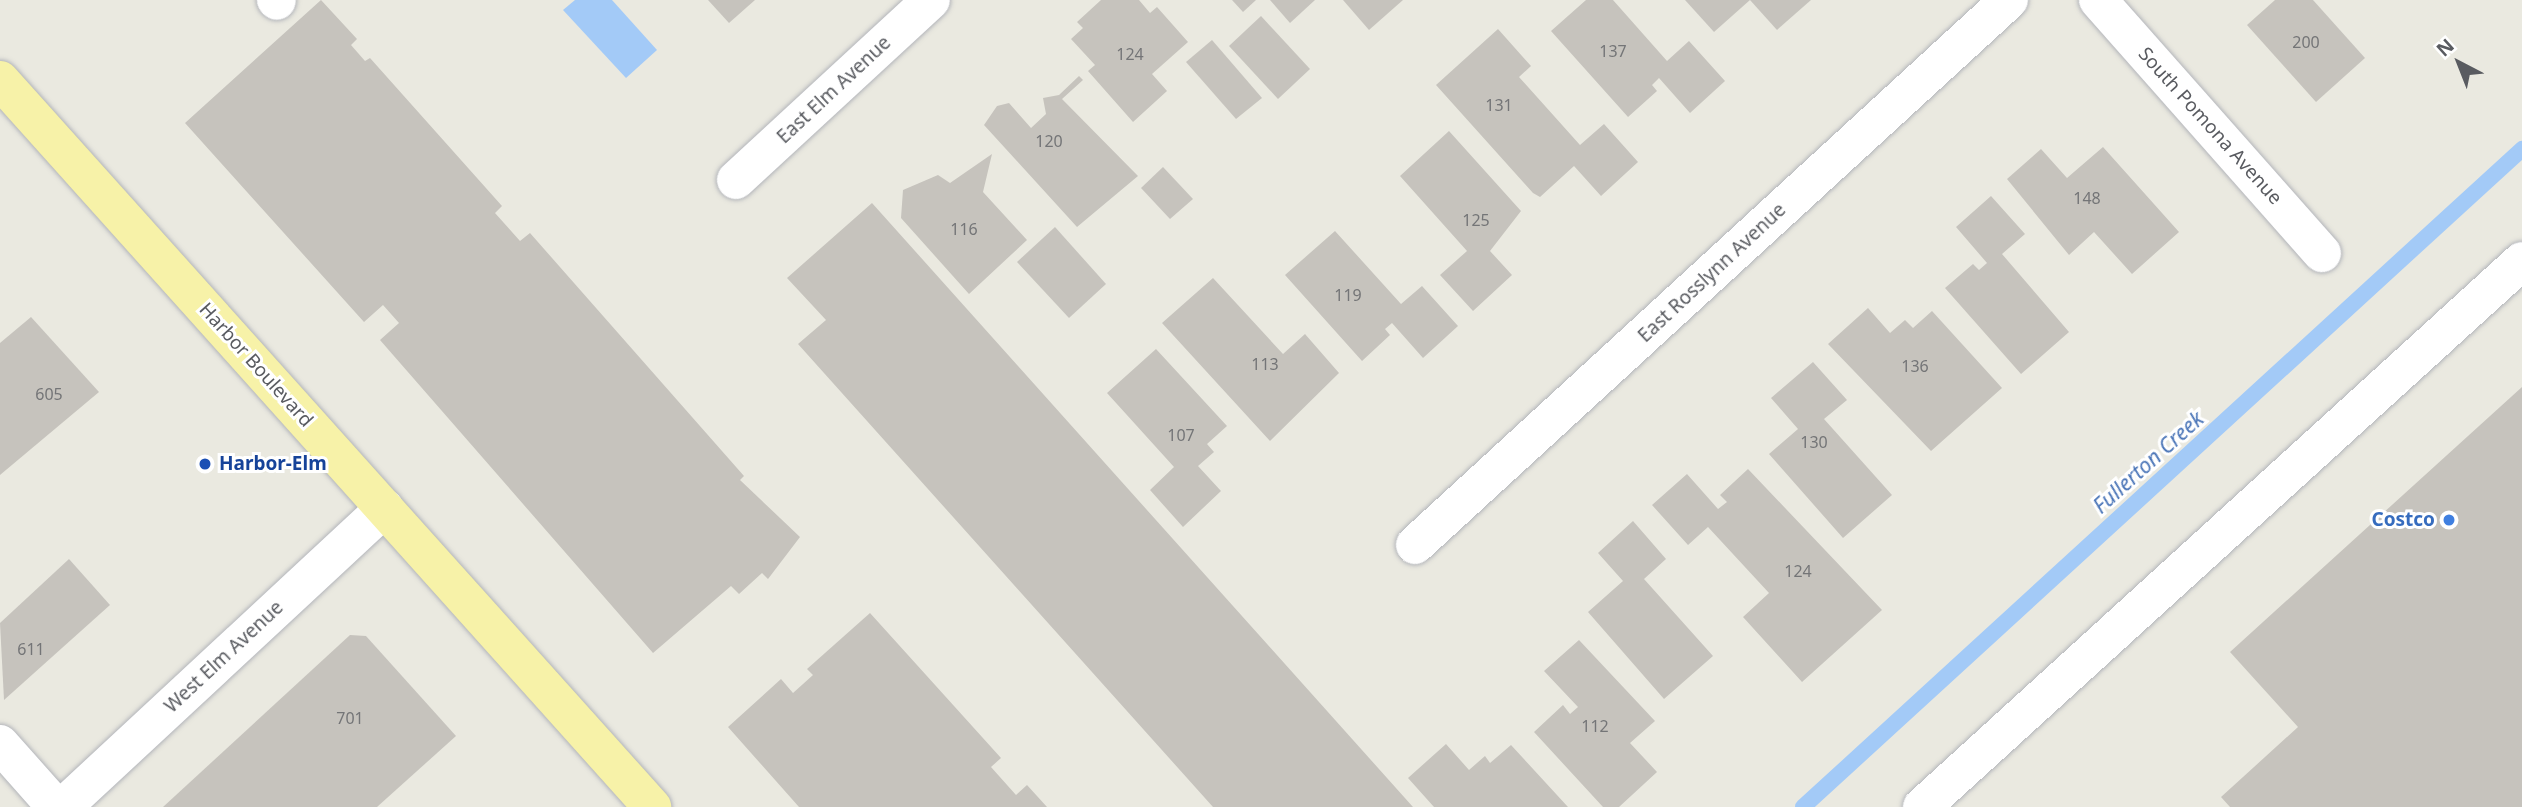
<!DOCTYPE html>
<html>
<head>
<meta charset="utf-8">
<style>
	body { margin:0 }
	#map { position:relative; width:2522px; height:807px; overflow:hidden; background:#eae9e0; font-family:"Noto Sans",sans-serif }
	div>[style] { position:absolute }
	.water>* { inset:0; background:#a3caf7 }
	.stream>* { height:16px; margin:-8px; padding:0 8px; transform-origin:8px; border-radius:8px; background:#a3caf7 }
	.building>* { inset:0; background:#c6c3bd }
	.roads { filter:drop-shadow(0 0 2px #b3b5ba) drop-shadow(0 0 2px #b3b5ba) }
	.minor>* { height:38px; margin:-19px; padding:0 19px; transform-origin:19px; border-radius:19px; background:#fff }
	.major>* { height:38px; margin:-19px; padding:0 19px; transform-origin:19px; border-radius:19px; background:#f7f2a8 }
	.dots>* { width:19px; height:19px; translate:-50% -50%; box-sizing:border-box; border:4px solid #fff; border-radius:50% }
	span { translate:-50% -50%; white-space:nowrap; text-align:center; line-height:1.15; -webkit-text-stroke:6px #fff; paint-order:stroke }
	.number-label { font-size:16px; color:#747577 }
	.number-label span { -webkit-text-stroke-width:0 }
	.street-label { font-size:19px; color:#595b60 }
	.transit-label { font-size:19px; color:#164399; font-weight:700 }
	.left { translate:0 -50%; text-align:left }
	.shop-label { font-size:19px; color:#366cbe; font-weight:700 }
	.right { translate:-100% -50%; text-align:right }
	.water-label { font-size:21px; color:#4974b7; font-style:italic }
	.north { position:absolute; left:2424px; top:28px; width:70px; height:70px; -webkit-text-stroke:5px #fff; paint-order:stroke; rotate:318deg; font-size:19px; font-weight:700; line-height:28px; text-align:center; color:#595b60 }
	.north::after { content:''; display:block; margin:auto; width:24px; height:32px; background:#595b60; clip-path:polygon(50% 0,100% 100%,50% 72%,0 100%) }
</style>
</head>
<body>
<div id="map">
	<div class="water">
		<div style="clip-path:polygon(575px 0,612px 0,657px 50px,626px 78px,563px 10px)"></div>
	</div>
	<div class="stream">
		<div style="left:1803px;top:807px;width:975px;rotate:-42.46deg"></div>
	</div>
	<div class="building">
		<div style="clip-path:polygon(321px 0,357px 39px,351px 45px,365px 61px,370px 58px,502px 206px,495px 213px,520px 241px,530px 233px,744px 476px,740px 480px,800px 537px,768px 579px,762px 573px,739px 594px,731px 586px,653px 653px,380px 340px,399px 323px,383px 305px,364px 322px,185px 123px)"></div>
		<div style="clip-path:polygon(708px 0,755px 0,729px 23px)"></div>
		<div style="clip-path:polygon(1101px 0,1139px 0,1150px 13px,1157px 7px,1188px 42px,1152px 74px,1167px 91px,1133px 122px,1088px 71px,1095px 65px,1071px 39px,1083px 28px,1077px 22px)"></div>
		<div style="clip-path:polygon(1232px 0,1256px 0,1243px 12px)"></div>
		<div style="clip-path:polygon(1270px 0,1315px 0,1290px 23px)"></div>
		<div style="clip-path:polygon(1343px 0,1403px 0,1369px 30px)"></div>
		<div style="clip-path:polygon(1586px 0,1613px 0,1667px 61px,1689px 41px,1725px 81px,1690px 113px,1659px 78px,1652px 85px,1657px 91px,1628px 117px,1551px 31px)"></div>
		<div style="clip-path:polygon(1685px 0,1750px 0,1714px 32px)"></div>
		<div style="clip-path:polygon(1750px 0,1811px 0,1777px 30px)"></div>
		<div style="clip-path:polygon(2275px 0,2313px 0,2365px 58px,2316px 102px,2247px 25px)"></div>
		<div style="clip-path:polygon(1261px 16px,1310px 69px,1278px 99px,1229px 46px)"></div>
		<div style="clip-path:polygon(1498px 29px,1531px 66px,1519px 77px,1580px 145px,1604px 124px,1638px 162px,1601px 196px,1574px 166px,1540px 197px,1533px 193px,1436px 85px)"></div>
		<div style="clip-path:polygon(1212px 40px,1262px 98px,1236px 119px,1186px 62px)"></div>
		<div style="clip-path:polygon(1079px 76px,1083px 80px,1062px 99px,1138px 176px,1077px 227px,984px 125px,997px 106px,1009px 103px,1031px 128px,1046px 114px,1043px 98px,1059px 95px)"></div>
		<div style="clip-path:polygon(1449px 131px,1521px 211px,1490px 251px,1512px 275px,1473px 311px,1440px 275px,1467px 251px,1400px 176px)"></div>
		<div style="clip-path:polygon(2103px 147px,2179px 232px,2132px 274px,2094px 232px,2069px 255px,2007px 179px,2041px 149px,2067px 178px)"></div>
		<div style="clip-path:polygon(992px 154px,983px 192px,1027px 240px,969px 294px,901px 218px,903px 190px,938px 175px,950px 183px)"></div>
		<div style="clip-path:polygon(1163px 167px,1193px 199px,1170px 219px,1141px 188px)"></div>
		<div style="clip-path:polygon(1991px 196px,2025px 234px,2002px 254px,2069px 332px,2021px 374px,1945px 288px,1973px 264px,1979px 270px,1987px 263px,1956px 227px)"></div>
		<div style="clip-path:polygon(872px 203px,1413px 807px,1213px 807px,798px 344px,826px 320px,787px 278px)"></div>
		<div style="clip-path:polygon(1055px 227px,1106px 284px,1069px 318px,1017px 262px)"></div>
		<div style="clip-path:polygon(1335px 231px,1401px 304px,1422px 286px,1458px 326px,1423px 358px,1392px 323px,1385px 329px,1390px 335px,1362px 361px,1285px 275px)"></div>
		<div style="clip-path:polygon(1213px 278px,1283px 354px,1305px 334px,1339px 373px,1270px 441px,1162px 323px)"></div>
		<div style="clip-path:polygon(1868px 308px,1890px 333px,1905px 320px,1913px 328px,1932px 311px,2002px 388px,1931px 451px,1828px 344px)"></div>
		<div style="clip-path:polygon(31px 317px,99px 392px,0 475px,0 343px)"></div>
		<div style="clip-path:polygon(1156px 349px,1227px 426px,1207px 444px,1214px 452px,1198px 466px,1221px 491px,1183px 527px,1150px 490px,1174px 467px,1107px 393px)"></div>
		<div style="clip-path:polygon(1813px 362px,1847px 400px,1824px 419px,1892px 495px,1843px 538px,1769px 454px,1798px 429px,1771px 398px)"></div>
		<div style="clip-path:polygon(2522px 387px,2522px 807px,2230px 807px,2221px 797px,2298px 727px,2230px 652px)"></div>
		<div style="clip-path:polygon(1748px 469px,1882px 610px,1802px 682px,1743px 617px,1769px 593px,1708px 527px,1688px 545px,1652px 505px,1687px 474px,1718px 509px,1727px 502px,1720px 495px)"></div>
		<div style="clip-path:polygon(1633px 521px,1666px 559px,1644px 579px,1713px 656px,1664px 699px,1588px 612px,1623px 581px,1598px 553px)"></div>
		<div style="clip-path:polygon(69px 559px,110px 605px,4px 700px,0 623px)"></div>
		<div style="clip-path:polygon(870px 613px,1001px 758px,991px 767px,1016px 795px,1027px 785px,1047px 807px,799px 807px,728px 727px,781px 679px,793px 693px,813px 675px,807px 669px)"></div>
		<div style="clip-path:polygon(350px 635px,366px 636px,456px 736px,377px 807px,163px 807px)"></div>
		<div style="clip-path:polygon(1579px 640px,1655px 721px,1630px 743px,1657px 772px,1619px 807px,1603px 807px,1534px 732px,1563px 705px,1570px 714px,1578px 707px,1544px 671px)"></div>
		<div style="clip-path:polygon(1446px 744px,1469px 770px,1485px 756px,1490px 763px,1511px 745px,1568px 807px,1434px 807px,1408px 778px)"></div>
	</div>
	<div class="roads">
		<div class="minor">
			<div style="left:276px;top:0;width:1px;rotate:45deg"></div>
			<div style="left:2098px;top:0;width:338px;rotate:48.5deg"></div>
			<div style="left:736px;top:180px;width:265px;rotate:-42.7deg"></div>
			<div style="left:1415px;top:545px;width:806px;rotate:-42.54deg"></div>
			<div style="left:0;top:744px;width:84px;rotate:48.4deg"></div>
			<div style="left:63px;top:807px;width:439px;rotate:-42.9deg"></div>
			<div style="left:1922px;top:807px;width:811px;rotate:-42.3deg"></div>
		</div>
		<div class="major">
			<div style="left:0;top:80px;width:977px;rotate:48.11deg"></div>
		</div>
	</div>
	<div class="dots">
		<div style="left:205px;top:464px;background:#1a4fb4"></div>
		<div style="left:2449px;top:520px;background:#3f7fe0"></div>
	</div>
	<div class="number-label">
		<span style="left:2306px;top:42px">200</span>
		<span style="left:1613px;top:51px">137</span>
		<span style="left:1130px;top:54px">124</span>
		<span style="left:1499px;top:105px">131</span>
		<span style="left:1049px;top:141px">120</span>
		<span style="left:2087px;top:198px">148</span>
		<span style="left:1476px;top:220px">125</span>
		<span style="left:964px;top:229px">116</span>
		<span style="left:1348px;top:295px">119</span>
		<span style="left:1265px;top:364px">113</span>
		<span style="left:1915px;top:366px">136</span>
		<span style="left:49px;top:394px">605</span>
		<span style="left:1181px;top:435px">107</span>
		<span style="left:1814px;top:442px">130</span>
		<span style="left:1798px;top:571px">124</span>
		<span style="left:31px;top:649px">611</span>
		<span style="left:350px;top:718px">701</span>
		<span style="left:1595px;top:726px">112</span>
	</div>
	<div class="street-label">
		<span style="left:834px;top:90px;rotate:-43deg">East Elm Avenue</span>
		<span style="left:2210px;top:126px;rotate:48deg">South Pomona Avenue</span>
		<span style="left:1712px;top:273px;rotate:-43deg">East Rosslynn Avenue</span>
		<span style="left:256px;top:365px;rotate:48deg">Harbor Boulevard</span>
		<span style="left:224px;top:657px;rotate:-43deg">West Elm Avenue</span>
	</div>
	<div class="transit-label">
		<span class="left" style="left:219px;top:464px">Harbor-Elm</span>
	</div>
	<div class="shop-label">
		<span class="right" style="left:2435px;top:520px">Costco</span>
	</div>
	<div class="water-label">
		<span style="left:2148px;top:462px;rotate:-42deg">Fullerton Creek</span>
	</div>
	<div class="north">N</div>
</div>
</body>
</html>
